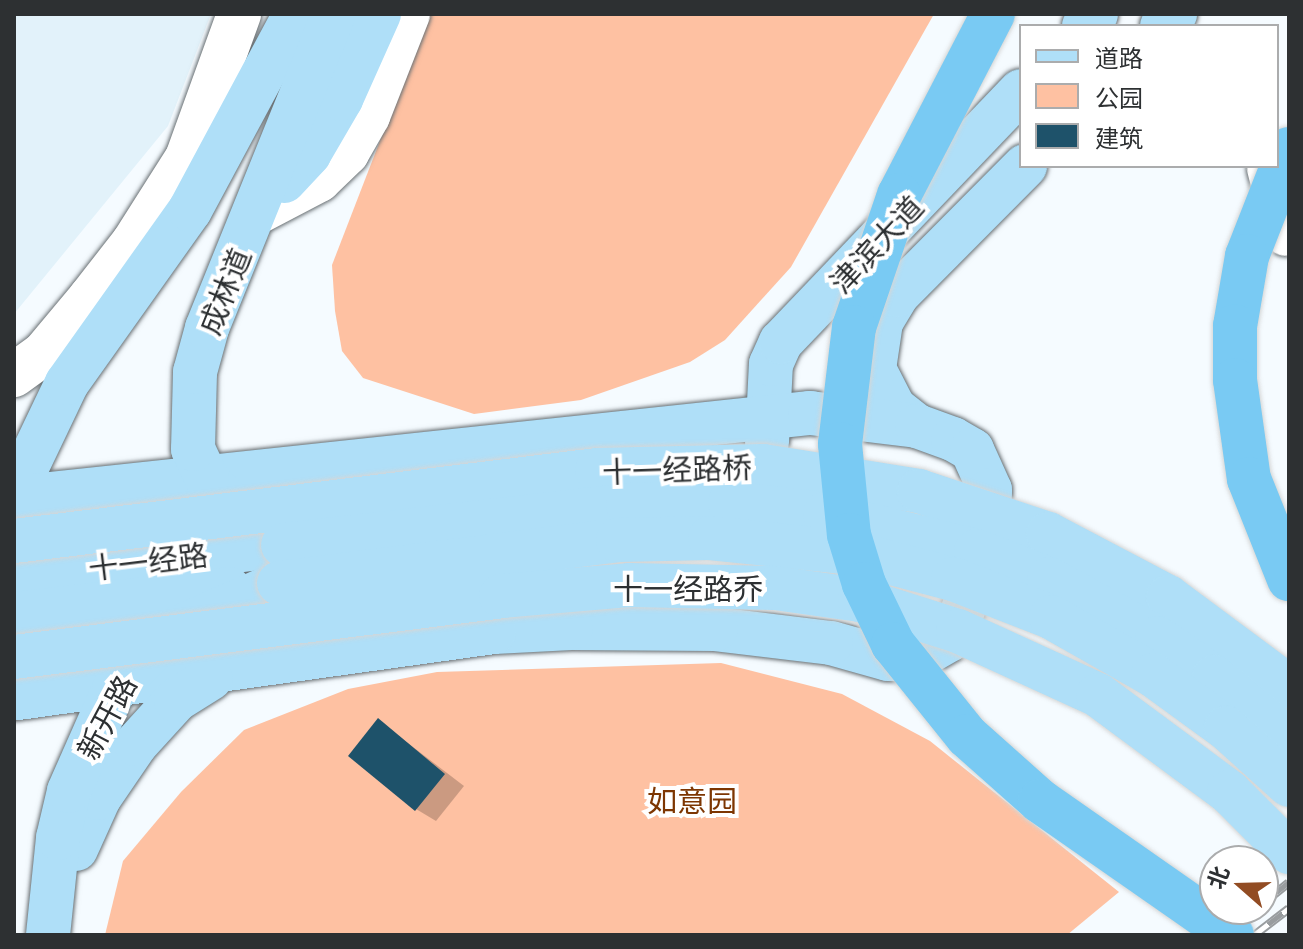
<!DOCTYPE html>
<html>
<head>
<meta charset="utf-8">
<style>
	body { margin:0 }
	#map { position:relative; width:1303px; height:949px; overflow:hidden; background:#f5fbff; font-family:Commissioner,"Noto Sans SC",sans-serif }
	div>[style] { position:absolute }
	.built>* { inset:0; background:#e2f2fa }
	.green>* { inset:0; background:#fec1a2 }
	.shadow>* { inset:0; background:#0003 }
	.building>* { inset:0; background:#1e526a }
	.roads { filter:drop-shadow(0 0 2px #697074) drop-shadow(0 0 2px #697074) }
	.minor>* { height:44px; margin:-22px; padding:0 22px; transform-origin:22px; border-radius:22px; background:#fff }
	.major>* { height:44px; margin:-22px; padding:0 22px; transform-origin:22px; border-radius:22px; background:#afdff8 }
	.rail>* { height:9px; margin-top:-4.5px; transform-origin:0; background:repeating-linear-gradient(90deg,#fff 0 18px,#989c9f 0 36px); box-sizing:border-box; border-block:2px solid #989c9f }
	.bridges { filter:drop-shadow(0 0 2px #d5d6d6) drop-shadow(0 0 2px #d5d6d6) }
	.major-bridge>* { height:44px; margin:-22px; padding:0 22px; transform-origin:22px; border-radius:22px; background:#afdff8 }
	.highway-bridge>* { height:44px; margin:-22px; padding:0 22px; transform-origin:22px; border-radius:22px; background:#79caf3 }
	span { translate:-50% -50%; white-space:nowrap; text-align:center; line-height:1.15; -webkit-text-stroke:8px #fff; paint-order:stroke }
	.street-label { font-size:30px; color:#2d3032 }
	.park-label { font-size:30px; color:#7d3602 }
	.frame { position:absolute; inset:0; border:16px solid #2d3032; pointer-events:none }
	.legend { position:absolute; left:1019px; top:24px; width:260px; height:144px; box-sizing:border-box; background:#fff; border:2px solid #abacad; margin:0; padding:10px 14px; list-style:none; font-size:24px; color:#2d3032 }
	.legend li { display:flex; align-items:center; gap:16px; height:40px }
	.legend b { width:40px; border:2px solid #abacad }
	.north { position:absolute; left:1199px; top:845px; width:80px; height:80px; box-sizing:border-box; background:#fff; border:2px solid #abacad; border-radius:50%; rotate:290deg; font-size:22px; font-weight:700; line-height:32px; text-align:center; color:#2d3032 }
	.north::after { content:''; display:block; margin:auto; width:28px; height:36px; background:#924c23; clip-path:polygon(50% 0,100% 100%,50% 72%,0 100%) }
</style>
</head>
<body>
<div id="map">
	<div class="built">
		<div style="clip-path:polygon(14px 14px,211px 14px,168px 126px,14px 314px)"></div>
	</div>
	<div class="green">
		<div style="clip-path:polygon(429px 14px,934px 14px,791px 267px,725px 340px,690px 362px,581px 400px,474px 414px,363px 378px,342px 351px,335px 311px,332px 265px)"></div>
		<div style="clip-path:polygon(721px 663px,842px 694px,930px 741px,1119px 892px,1067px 935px,105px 935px,123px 861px,181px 792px,244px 730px,348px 689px,437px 672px)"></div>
	</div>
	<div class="shadow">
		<div style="clip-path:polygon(379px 721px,464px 786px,436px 821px,416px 809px)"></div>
	</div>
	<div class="building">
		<div style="clip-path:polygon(378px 718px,445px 774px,415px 811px,348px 756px)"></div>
	</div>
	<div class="roads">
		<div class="minor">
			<div style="left:1269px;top:168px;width:68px;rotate:75.6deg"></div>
			<div style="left:258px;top:212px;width:69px;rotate:-27.7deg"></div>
			<div style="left:319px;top:180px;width:39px;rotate:-44deg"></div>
			<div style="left:347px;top:153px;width:43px;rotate:-60.4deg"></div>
			<div style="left:368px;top:116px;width:110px;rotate:-68.6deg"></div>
			<div style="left:14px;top:375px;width:37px;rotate:-36deg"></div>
			<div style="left:44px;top:353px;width:72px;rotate:-50.1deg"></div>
			<div style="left:90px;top:298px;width:70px;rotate:-52deg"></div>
			<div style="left:133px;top:243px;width:101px;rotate:-57.6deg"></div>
			<div style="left:187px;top:158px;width:153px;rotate:-70.1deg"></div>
		</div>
		<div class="major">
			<div style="left:1084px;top:26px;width:17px;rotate:-45deg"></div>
			<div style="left:1162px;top:26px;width:18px;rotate:-43deg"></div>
			<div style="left:284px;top:181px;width:37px;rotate:-47deg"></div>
			<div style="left:309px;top:154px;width:64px;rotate:-59.8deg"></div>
			<div style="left:341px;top:99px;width:93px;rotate:-65.9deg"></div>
			<div style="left:917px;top:426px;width:29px;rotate:-142deg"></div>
			<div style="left:894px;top:408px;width:44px;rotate:-117.1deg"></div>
			<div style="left:874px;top:369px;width:48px;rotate:-81.5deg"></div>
			<div style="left:881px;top:322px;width:31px;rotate:-59deg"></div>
			<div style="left:897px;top:295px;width:182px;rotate:-45.2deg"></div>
			<div style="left:767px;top:442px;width:78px;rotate:-87.1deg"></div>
			<div style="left:771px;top:364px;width:24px;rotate:-66deg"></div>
			<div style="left:781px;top:342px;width:347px;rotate:-46.3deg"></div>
			<div style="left:14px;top:494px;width:123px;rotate:-64.5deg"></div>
			<div style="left:67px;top:383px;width:212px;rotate:-54.6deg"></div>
			<div style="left:190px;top:210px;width:222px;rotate:-61.8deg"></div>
			<div style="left:14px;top:498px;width:801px;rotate:-6.1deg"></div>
			<div style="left:810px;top:413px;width:108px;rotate:6.9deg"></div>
			<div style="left:917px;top:426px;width:38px;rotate:20deg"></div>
			<div style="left:953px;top:439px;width:22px;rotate:30deg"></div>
			<div style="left:972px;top:450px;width:44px;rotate:65.8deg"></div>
			<div style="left:990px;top:490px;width:40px;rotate:91.4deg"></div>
			<div style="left:989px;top:530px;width:84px;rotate:108deg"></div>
			<div style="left:963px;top:610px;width:33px;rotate:115deg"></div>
			<div style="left:949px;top:640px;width:38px;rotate:150deg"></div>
			<div style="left:916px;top:659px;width:28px;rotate:180deg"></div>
			<div style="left:888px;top:659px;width:59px;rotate:-164.3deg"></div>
			<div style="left:831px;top:643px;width:116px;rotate:-173.1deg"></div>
			<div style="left:716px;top:629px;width:145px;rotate:-179.6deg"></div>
			<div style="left:571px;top:628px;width:77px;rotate:177deg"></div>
			<div style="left:494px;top:632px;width:485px;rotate:172.1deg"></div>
			<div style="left:283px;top:545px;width:33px;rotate:-151deg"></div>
			<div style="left:254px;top:529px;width:69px;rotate:-133.2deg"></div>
			<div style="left:207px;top:479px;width:33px;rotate:-115deg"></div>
			<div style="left:193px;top:449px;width:77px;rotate:-88.5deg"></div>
			<div style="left:195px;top:372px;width:46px;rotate:-74.7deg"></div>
			<div style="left:207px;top:328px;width:339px;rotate:-68deg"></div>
			<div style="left:14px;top:579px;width:271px;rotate:-7.2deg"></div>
			<div style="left:14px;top:614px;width:217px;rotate:-6.6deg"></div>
			<div style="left:76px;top:849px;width:56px;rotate:-65.7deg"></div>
			<div style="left:99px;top:798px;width:65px;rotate:-55.6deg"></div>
			<div style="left:136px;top:744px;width:59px;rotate:-47.7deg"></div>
			<div style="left:176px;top:700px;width:41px;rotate:-32.2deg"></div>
			<div style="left:48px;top:935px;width:98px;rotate:-84.1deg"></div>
			<div style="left:58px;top:838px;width:48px;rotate:-76.8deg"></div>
			<div style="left:69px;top:791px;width:111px;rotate:-66.2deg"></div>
			<div style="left:114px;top:689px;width:83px;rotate:-45deg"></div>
			<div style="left:173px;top:630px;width:116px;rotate:-23.9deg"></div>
		</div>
	</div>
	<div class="rail">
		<div style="left:1263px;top:903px;width:33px;rotate:-39deg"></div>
		<div style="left:1222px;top:935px;width:42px;rotate:-38.2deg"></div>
		<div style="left:1254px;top:935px;width:44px;rotate:-37.6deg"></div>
	</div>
	<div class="bridges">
		<div class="major-bridge">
			<div style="left:14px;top:541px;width:587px;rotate:-6.94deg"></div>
			<div style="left:597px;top:470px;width:166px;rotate:-1.4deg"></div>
			<div style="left:763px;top:466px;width:158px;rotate:9.1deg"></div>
			<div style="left:919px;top:491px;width:136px;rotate:18.4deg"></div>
			<div style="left:1048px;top:534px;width:136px;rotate:27.7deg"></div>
			<div style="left:1168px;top:597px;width:151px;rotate:36.6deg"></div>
			<div style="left:283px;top:545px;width:347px;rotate:-6.6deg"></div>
			<div style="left:628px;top:505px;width:102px;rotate:-1.1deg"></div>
			<div style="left:730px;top:503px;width:96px;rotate:6.6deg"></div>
			<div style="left:825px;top:514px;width:155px;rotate:13.8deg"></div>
			<div style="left:976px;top:551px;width:78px;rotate:21deg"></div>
			<div style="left:1049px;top:579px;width:123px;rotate:28.6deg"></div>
			<div style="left:1157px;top:638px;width:69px;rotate:34.4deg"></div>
			<div style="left:1214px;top:677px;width:98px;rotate:40deg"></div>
			<div style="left:279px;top:583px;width:342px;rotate:-7.2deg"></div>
			<div style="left:618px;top:540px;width:92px;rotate:-1.2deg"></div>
			<div style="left:710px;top:538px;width:144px;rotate:6deg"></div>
			<div style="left:853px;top:553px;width:103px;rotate:14.6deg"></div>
			<div style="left:953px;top:579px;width:105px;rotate:21.2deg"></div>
			<div style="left:1051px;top:617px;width:117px;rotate:29.6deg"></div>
			<div style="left:1153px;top:675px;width:90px;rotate:36deg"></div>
			<div style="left:1226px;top:728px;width:85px;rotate:42.1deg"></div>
			<div style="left:14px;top:657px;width:491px;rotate:-7.1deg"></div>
			<div style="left:501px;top:596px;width:128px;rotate:-4.9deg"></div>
			<div style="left:629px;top:585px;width:146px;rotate:1.2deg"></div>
			<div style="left:775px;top:588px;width:86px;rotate:8deg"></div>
			<div style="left:860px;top:600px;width:103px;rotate:17.6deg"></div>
			<div style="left:958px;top:631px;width:154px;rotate:24.6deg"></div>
			<div style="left:1098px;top:695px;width:163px;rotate:36.5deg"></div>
			<div style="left:1229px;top:792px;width:85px;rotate:45deg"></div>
		</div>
		<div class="highway-bridge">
			<div style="left:993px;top:14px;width:204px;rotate:117.4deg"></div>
			<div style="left:899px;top:195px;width:139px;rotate:108.8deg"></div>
			<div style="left:854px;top:327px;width:118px;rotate:96.8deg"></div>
			<div style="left:840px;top:444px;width:91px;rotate:84.4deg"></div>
			<div style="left:849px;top:535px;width:51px;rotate:73deg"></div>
			<div style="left:864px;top:584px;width:67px;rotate:64.2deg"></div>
			<div style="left:893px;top:644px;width:118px;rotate:51.2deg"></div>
			<div style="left:967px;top:736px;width:98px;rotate:41.7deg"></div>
			<div style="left:1040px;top:801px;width:234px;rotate:34.9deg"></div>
			<div style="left:1289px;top:149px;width:115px;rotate:111.4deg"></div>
			<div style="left:1247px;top:256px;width:71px;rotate:99.7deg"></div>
			<div style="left:1235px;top:326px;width:54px;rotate:90deg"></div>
			<div style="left:1235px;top:380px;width:100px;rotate:82deg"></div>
			<div style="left:1249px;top:479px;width:108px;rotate:68.2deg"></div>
		</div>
	</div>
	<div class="street-label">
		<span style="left:876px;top:244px;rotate:-47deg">津滨大道</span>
		<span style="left:224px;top:291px;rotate:-68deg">成林道</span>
		<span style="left:677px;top:469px;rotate:-2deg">十一经路桥</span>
		<span style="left:148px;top:561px;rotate:-7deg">十一经路</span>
		<span style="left:688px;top:588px">十一经路乔</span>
		<span style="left:106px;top:717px;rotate:-62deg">新开路</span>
	</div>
	<div class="park-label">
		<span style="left:692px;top:800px">如意园</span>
	</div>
	<div class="frame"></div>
	<ul class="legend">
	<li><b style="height:10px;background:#afdff8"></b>道路</li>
	<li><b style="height:22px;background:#fec1a2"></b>公园</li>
	<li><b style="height:22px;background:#1e526a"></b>建筑</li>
	</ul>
	<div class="north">北</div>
</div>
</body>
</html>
